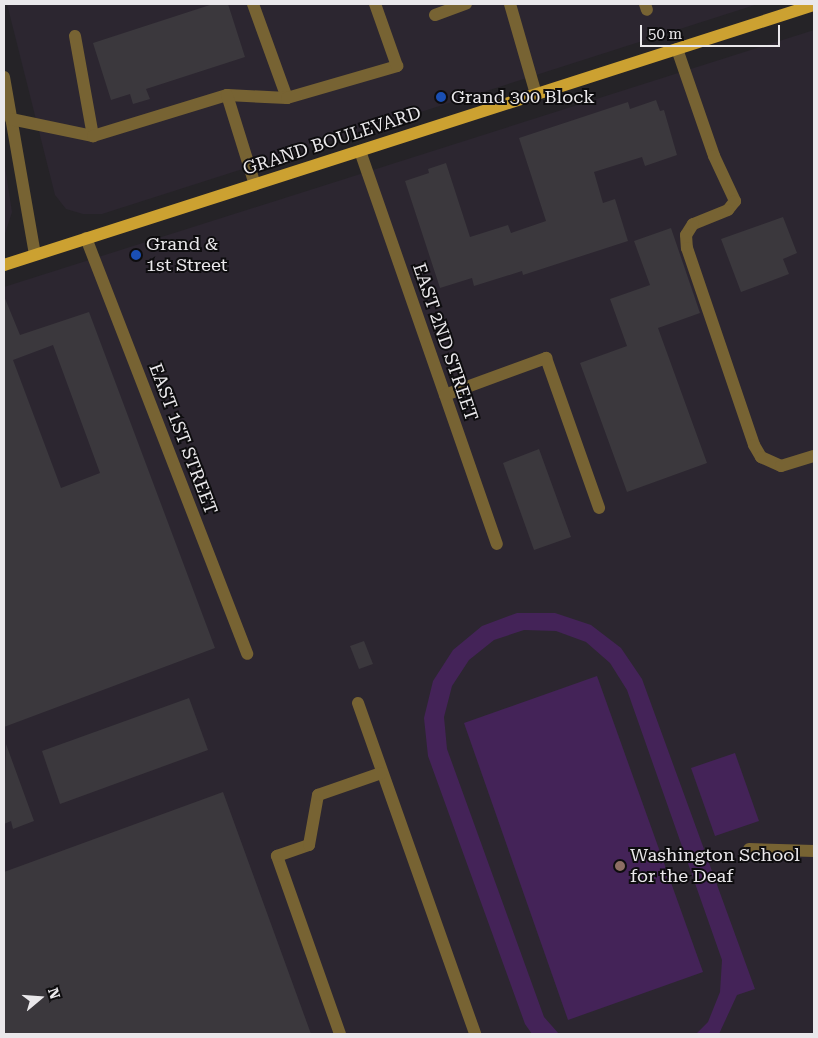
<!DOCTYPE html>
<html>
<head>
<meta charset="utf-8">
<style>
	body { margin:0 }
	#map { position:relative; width:818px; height:1038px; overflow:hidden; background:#252327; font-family:"Roboto Serif",serif }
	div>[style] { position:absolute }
	.built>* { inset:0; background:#2c2630 }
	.green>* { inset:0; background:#442358 }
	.building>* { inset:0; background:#3b383d }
	.minor>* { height:12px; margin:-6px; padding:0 6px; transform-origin:6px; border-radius:6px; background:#776333 }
	.major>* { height:12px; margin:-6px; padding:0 6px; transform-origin:6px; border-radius:6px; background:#cca131 }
	.dots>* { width:14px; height:14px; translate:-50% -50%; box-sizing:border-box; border:2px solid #0e0d0f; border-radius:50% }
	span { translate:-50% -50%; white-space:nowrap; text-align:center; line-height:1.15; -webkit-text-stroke:4px #0e0d0f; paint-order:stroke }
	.poi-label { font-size:18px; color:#eae8eb }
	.left { translate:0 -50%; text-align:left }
	.street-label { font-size:18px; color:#eae8eb }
	.frame { position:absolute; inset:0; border:5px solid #eae8eb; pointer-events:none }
	.north { position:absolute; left:15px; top:973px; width:50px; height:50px; -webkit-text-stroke:4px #0e0d0f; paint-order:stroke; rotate:72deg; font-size:14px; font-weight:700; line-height:20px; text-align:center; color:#eae8eb }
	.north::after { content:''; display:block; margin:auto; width:18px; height:22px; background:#eae8eb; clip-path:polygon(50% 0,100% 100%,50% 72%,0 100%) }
	.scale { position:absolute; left:640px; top:25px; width:140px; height:22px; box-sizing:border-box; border:2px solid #eae8eb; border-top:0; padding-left:6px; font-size:15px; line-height:18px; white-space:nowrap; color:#eae8eb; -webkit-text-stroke:4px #0e0d0f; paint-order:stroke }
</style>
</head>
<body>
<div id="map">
	<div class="built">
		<div style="clip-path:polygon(7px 4px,758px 4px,102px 214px,83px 214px,66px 209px,55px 195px)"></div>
		<div style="clip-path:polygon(814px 30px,814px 1034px,4px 1034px,4px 287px)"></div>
		<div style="clip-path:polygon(4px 160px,12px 212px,4px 237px)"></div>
	</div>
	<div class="green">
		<div style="clip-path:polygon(517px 613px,555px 613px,591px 625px,621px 648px,642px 679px,755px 989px,737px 995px,719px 1034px,696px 1034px,708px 1022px,720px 992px,722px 960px,627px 690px,610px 663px,586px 642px,556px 631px,524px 630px,494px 640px,469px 660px,452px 686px,444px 717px,447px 749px,544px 1017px,559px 1034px,532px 1034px,525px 1024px,428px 756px,424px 718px,433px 681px,453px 650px,482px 626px)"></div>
		<div style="clip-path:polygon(597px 676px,703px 972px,568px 1020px,464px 723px)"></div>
		<div style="clip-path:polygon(735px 753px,759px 821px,715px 836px,691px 768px)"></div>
	</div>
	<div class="building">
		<div style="clip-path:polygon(213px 4px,228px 4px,245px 57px,146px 89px,150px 99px,133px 104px,130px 94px,111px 100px,93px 43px)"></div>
		<div style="clip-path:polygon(656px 100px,660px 111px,664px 110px,677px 155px,645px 166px,642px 157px,594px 172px,603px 203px,615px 199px,628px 241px,523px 275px,522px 271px,474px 286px,472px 278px,440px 288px,405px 181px,429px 173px,428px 169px,446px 163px,470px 237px,508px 225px,511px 233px,546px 221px,519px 138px,628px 102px,630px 109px)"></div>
		<div style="clip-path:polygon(783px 217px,797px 253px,783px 259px,789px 274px,741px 292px,721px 239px)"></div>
		<div style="clip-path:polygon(671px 228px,700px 313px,658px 328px,707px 463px,627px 492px,580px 363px,627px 346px,610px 299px,650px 285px,634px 241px)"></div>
		<div style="clip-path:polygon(evenodd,4px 296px,20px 335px,89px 312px,215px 648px,4px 727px,4px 296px,53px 345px,100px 473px,61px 488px,13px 360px,53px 345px)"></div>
		<div style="clip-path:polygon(539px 449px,571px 537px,534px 550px,503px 463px)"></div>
		<div style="clip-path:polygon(364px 641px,373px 664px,359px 669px,350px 646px)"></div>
		<div style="clip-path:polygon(189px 698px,208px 750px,60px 804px,42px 751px)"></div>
		<div style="clip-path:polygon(6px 744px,34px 821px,13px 829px,11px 821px,4px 824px)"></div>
		<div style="clip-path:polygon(223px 792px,311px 1034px,4px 1034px,4px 872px)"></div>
	</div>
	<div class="minor">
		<div style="left:253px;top:4px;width:100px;rotate:70.1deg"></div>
		<div style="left:510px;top:4px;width:94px;rotate:73.9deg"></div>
		<div style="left:645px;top:4px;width:6px;rotate:72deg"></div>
		<div style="left:435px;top:15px;width:33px;rotate:-20deg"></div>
		<div style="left:75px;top:36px;width:102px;rotate:79.8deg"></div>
		<div style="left:677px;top:49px;width:113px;rotate:70.9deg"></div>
		<div style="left:714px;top:156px;width:50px;rotate:65deg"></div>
		<div style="left:735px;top:201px;width:11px;rotate:128deg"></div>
		<div style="left:728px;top:210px;width:38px;rotate:158deg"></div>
		<div style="left:693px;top:224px;width:13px;rotate:122deg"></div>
		<div style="left:686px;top:235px;width:13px;rotate:86deg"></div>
		<div style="left:687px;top:248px;width:208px;rotate:71.2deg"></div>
		<div style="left:754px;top:445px;width:14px;rotate:60deg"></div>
		<div style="left:761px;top:457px;width:22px;rotate:24deg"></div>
		<div style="left:781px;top:466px;width:34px;rotate:-17deg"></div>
		<div style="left:4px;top:77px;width:180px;rotate:80.1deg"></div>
		<div style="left:227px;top:95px;width:60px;rotate:2.9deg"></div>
		<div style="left:287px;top:98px;width:115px;rotate:-16.2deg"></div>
		<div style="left:397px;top:66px;width:66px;rotate:-109.5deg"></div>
		<div style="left:11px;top:119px;width:84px;rotate:11.7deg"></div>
		<div style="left:93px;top:136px;width:140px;rotate:-17deg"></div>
		<div style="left:227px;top:95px;width:94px;rotate:72.7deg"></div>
		<div style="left:360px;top:151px;width:416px;rotate:70.8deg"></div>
		<div style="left:86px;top:238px;width:446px;rotate:68.8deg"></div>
		<div style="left:445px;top:395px;width:108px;rotate:-20.1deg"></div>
		<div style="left:546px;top:358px;width:159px;rotate:70.5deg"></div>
		<div style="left:358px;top:703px;width:351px;rotate:70.5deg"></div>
		<div style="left:749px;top:849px;width:65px;rotate:1.8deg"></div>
		<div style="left:340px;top:1034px;width:189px;rotate:-109.5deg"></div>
		<div style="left:277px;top:856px;width:34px;rotate:-19deg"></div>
		<div style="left:309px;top:845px;width:51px;rotate:-79.8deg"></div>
		<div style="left:318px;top:795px;width:67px;rotate:-19.2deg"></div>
	</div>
	<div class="major">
		<div style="left:4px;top:265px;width:851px;rotate:-17.8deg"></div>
	</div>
	<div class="dots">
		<div style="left:441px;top:97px;background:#1a4fb4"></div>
		<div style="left:136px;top:255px;background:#1a4fb4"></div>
		<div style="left:620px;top:866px;background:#8d6e63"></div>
	</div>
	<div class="poi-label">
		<span class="left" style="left:451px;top:97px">Grand 300 Block</span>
		<span class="left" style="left:146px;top:255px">Grand &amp;<br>1st Street</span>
		<span class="left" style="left:630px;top:866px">Washington School<br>for the Deaf</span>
	</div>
	<div class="street-label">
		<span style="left:332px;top:141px;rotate:-18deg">GRAND BOULEVARD</span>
		<span style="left:445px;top:342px;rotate:71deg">EAST 2ND STREET</span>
		<span style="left:183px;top:439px;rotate:69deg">EAST 1ST STREET</span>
	</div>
	<div class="frame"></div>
	<div class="north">N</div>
	<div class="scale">50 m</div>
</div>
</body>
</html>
